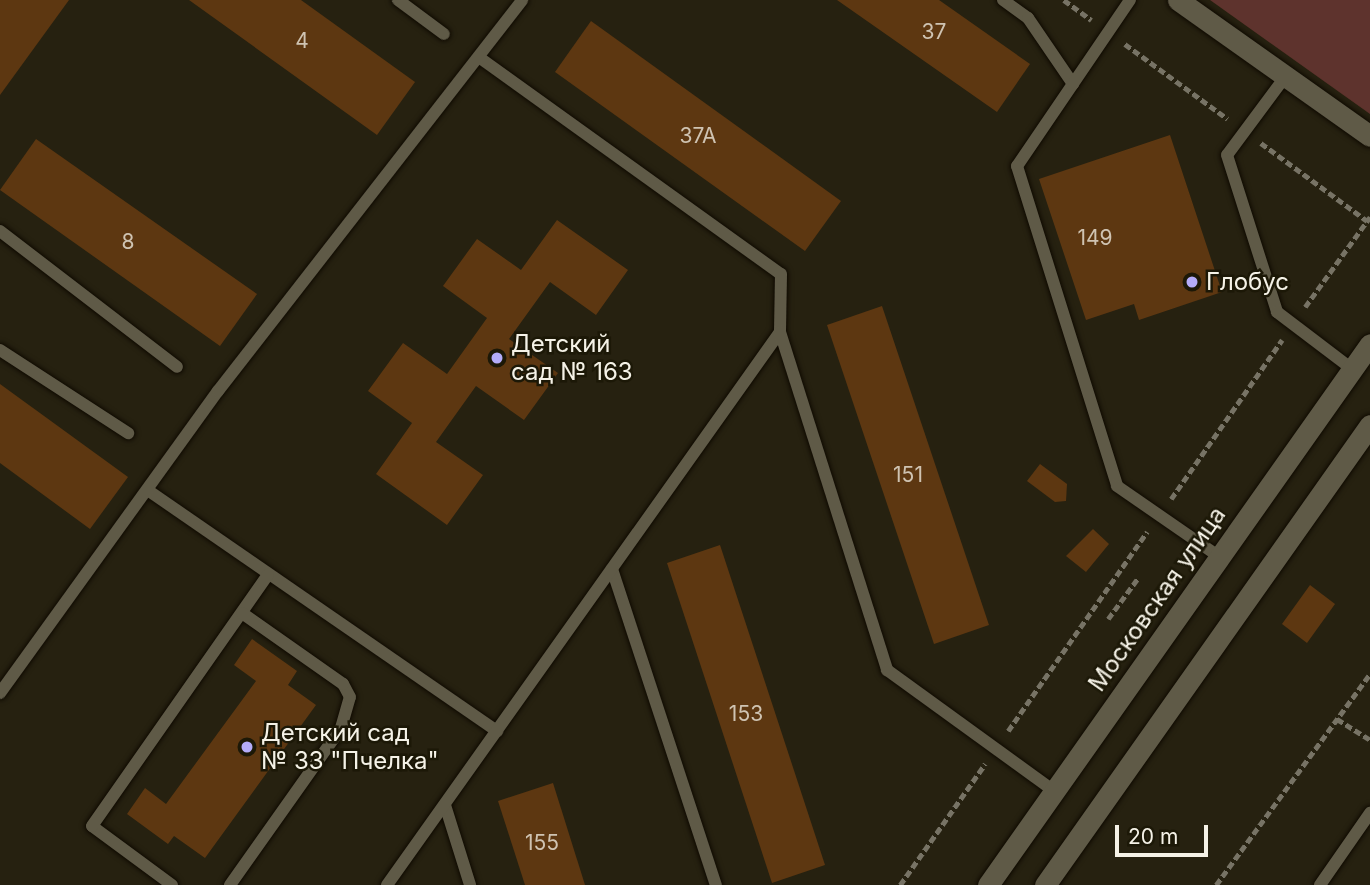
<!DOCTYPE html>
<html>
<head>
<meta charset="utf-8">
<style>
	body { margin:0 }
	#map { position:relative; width:1370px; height:885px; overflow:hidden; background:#262110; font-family:Inter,sans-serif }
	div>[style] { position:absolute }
	.green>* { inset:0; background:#5e332d }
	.building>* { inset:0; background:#5d3711 }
	.path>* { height:4.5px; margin-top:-2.25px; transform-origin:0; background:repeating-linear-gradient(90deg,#777365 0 7px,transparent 0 10.5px) }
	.roads { filter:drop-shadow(0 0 2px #0f0a00) drop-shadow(0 0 2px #0f0a00) }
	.service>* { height:12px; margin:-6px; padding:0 6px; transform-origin:6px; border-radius:6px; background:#5f5a47 }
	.minor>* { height:21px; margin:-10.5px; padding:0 10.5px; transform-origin:10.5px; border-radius:10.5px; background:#5f5a47 }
	.secondary>* { height:21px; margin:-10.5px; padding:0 10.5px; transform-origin:10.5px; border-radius:10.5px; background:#5f5a47 }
	.dots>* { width:19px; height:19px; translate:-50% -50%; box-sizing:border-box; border:4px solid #1c1807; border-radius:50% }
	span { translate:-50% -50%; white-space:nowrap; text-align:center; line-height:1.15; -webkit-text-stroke:5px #1c1807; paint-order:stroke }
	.number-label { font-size:21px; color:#cfc3b2 }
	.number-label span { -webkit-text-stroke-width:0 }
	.poi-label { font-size:24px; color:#f5f2e7 }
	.left { translate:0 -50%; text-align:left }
	.street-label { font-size:24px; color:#f5f2e7 }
	.scale { position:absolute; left:1115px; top:825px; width:93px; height:32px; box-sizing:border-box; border:4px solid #f5f2e7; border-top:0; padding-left:9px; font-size:21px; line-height:24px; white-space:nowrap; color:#f5f2e7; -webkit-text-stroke:5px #1c1807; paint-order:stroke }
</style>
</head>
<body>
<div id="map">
	<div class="green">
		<div style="clip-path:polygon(1210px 0,1370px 0,1370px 114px)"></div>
	</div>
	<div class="building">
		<div style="clip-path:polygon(0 0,69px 0,0 95px)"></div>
		<div style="clip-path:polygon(189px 0,301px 0,415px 82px,377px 135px)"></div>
		<div style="clip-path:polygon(837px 0,939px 0,1030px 64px,997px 112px)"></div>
		<div style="clip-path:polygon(591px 21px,841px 201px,805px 251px,555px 72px)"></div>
		<div style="clip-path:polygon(1170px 135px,1222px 292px,1139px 320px,1134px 304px,1086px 320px,1039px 179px)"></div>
		<div style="clip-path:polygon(36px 139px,257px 294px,220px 346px,0 190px)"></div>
		<div style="clip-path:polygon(557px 220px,628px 270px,596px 315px,550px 282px,509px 339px,558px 373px,524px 420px,476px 386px,436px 442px,483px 475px,447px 525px,376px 474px,412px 423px,368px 391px,403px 343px,447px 374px,487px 318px,443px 286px,477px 239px,521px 270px)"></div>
		<div style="clip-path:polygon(882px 306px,989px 625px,934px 644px,827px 325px)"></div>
		<div style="clip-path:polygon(0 384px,128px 477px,90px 529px,0 463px)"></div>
		<div style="clip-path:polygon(1040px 464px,1067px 484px,1066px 501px,1055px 502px,1027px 481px)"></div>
		<div style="clip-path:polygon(1093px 529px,1109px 544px,1086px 572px,1066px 556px)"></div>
		<div style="clip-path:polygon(720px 545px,825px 865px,772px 883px,667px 563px)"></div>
		<div style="clip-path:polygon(1310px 585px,1335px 604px,1307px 643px,1282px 624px)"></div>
		<div style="clip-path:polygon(252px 639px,297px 671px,288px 685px,316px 705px,205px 858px,174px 836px,168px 844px,127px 814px,145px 788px,166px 804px,256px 681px,234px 665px)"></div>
		<div style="clip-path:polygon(553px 783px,585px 885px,525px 885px,498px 801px)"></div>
	</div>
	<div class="path">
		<div style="left:1064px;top:0;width:34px;rotate:36deg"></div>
		<div style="left:1125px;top:44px;width:127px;rotate:36.1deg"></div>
		<div style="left:1261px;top:143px;width:132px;rotate:36.3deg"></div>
		<div style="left:1305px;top:307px;width:111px;rotate:-54.2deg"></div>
		<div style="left:1171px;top:499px;width:194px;rotate:-55.1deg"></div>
		<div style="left:1108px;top:619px;width:51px;rotate:-53.8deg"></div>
		<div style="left:1337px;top:719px;width:39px;rotate:32deg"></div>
		<div style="left:1008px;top:731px;width:243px;rotate:-55.1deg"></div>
		<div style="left:900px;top:885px;width:148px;rotate:-54.9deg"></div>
		<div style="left:1216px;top:885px;width:261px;rotate:-53.9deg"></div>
	</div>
	<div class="roads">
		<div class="service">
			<div style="left:398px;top:0;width:57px;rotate:36.5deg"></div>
			<div style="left:1003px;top:0;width:31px;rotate:36deg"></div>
			<div style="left:1028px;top:18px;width:80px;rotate:55.7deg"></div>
			<div style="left:1130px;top:0;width:201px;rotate:124.2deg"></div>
			<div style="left:1017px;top:166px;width:335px;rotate:72.6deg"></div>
			<div style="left:1117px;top:486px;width:123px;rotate:34.7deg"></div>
			<div style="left:480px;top:58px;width:370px;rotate:35.7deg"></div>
			<div style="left:781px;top:274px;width:58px;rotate:91deg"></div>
			<div style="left:1285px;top:77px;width:97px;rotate:126.6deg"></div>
			<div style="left:1227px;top:155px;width:165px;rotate:72.3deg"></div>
			<div style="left:1277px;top:312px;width:94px;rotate:37.2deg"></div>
			<div style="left:0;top:231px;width:223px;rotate:37.5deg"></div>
			<div style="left:0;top:350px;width:153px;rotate:33deg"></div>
			<div style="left:149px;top:491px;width:423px;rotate:34.6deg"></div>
			<div style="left:612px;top:569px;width:333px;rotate:71.8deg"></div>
			<div style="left:0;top:693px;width:372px;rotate:-54.2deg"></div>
			<div style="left:218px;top:391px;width:495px;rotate:-52.1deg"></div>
			<div style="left:445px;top:805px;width:84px;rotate:72.6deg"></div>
			<div style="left:172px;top:885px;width:99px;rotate:-143.6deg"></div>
			<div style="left:92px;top:826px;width:307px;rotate:-55deg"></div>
			<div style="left:230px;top:885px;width:192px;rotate:-54.7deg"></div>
			<div style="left:341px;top:728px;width:32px;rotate:-74deg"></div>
			<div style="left:350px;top:697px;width:15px;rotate:-118deg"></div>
			<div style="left:343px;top:684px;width:123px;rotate:-144.9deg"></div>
			<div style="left:387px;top:885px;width:678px;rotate:-54.6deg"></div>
			<div style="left:780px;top:332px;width:355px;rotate:72.4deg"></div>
			<div style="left:887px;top:670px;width:206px;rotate:35.9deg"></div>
			<div style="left:1320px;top:885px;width:88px;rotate:-55.2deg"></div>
		</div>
		<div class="minor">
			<div style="left:1178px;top:0;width:235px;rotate:35.3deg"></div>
		</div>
		<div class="secondary">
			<div style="left:988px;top:885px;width:662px;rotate:-54.77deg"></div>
			<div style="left:1045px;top:885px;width:563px;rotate:-54.76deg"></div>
		</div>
	</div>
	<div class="dots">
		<div style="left:1192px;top:282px;background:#b4acf9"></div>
		<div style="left:497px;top:358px;background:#b4acf9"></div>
		<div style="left:247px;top:747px;background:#b4acf9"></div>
	</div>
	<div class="number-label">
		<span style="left:934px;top:32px">37</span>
		<span style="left:302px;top:41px">4</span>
		<span style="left:698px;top:136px">37А</span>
		<span style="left:1095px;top:238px">149</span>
		<span style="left:128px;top:242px">8</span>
		<span style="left:908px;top:475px">151</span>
		<span style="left:746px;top:714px">153</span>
		<span style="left:542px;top:843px">155</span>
	</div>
	<div class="poi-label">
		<span class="left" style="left:1206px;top:282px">Глобус</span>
		<span class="left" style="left:511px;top:358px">Детский<br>сад № 163</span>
		<span class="left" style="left:261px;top:747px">Детский сад<br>№ 33 "Пчелка"</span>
	</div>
	<div class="street-label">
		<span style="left:1157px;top:599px;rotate:-55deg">Московская улица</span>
	</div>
	<div class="scale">20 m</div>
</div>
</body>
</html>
